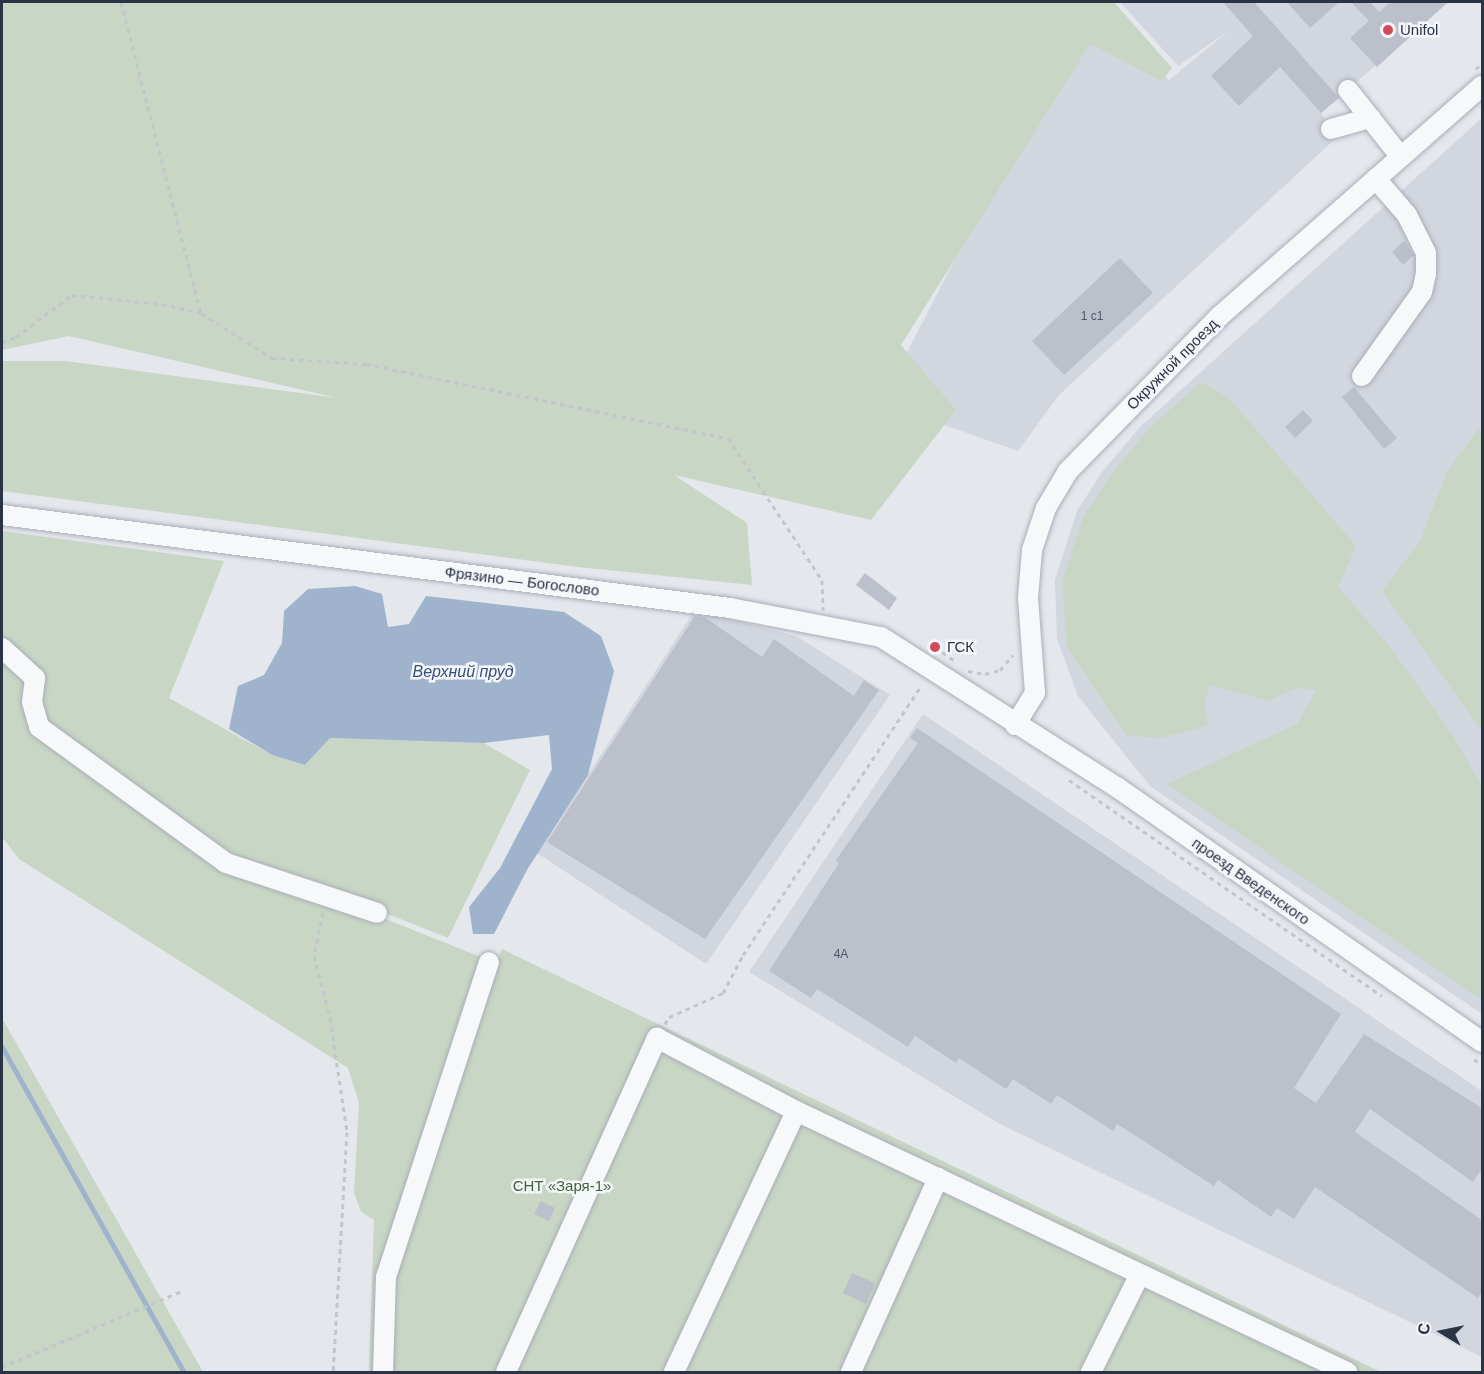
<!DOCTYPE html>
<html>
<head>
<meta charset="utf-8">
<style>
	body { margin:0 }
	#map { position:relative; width:1484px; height:1374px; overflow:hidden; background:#e4e7ec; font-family:Helvetica,sans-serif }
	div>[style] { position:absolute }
	.built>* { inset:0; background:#d2d6de }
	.green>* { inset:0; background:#c9d6c5 }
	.water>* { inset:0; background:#9fb4cc }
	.stream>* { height:5px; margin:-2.5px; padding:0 2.5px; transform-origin:2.5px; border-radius:2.5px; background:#9fb4cc }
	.building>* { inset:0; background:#bbc0ca }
	.path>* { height:3px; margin-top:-1.5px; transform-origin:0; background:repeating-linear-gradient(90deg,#c2c5cb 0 4.5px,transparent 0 9px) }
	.roads { filter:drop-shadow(0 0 2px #a9aeb7) drop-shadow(0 0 2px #a9aeb7) }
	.minor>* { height:20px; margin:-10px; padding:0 10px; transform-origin:10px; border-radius:10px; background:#f7f8fa }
	.dots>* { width:16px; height:16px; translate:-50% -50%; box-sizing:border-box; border:3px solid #f4f6f9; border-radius:50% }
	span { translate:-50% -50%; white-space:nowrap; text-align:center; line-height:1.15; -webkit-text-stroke:5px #f4f6f9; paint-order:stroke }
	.number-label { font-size:12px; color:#4f5766 }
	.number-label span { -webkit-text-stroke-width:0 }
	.poi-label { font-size:15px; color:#2b3445 }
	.left { translate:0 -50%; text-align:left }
	.street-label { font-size:15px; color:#2b3445 }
	.park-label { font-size:15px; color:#3f6138 }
	.water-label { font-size:16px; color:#34527a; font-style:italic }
	.frame { position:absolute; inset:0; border:3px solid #2b3445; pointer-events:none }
	.north { position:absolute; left:1412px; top:1302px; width:60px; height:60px; -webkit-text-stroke:4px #f4f6f9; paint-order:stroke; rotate:280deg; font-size:16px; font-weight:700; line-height:24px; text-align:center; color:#2b3445 }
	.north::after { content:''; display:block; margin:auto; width:21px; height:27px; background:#2b3445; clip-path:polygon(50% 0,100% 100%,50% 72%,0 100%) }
</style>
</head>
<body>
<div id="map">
	<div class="built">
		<div style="clip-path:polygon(1087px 2px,1169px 80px,1231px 29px,1178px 66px,1120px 2px,1448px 2px,1321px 113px,1336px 138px,1059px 395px,1018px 451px,933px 421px,898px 370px)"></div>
		<div style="clip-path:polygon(1482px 118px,1482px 1014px,1150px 786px,1078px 696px,1057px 639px,1055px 580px,1077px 511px,1102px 472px,1141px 426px)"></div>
		<div style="clip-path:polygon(695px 610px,796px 636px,890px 695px,706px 964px,537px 853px)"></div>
		<div style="clip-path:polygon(923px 714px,1482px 1091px,1482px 1357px,1000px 1124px,749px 972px)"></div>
	</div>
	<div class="green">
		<div style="clip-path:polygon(2px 2px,1114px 2px,1172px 68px,1162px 81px,1090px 44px,901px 345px,956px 410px,871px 520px,674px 475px,747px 523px,752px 585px,578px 567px,2px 491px,2px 361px,66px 361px,337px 398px,69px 336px,2px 350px)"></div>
		<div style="clip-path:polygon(1201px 382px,1229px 398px,1356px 546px,1338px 587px,1391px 648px,1452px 734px,1482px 786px,1482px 1000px,1167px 784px,1297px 724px,1316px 691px,1299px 687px,1268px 701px,1211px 685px,1204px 703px,1208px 726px,1160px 738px,1126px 735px,1067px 647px,1062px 581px,1083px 518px,1111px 475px,1149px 428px)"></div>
		<div style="clip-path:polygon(1478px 429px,1482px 434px,1482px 731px,1382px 591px,1420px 541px,1447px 472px)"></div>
		<div style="clip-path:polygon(2px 531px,224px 561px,169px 698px,272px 755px,305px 765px,330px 738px,484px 743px,530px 770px,448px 938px,383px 912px,383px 918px,496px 963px,502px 949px,1381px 1372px,369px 1372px,374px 1220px,361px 1212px,354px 1192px,359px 1103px,348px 1068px,19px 859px,2px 837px)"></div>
		<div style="clip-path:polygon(2px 1018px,203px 1372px,2px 1372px)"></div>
	</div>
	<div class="water">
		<div style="clip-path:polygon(355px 586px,382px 594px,388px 627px,409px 624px,426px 596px,564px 612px,601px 636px,614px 671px,588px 775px,527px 870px,494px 934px,473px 934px,469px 907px,500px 868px,552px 769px,549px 735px,484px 743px,330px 738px,305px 765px,272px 755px,229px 729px,238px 686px,264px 675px,282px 643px,284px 611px,308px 589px)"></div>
	</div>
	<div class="stream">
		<div style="left:2px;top:1047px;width:372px;rotate:60.8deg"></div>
	</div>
	<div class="building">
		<div style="clip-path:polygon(1223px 2px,1254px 2px,1339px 98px,1321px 113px,1280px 67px,1239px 106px,1211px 76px,1253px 36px)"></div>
		<div style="clip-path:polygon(1287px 2px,1339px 2px,1310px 28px)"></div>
		<div style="clip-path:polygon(1351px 2px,1370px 2px,1379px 12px,1391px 2px,1448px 2px,1377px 67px,1350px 38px,1369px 21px)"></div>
		<div style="clip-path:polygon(1404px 241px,1414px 255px,1403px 265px,1392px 252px)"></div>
		<div style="clip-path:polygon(1120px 258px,1153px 293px,1064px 375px,1032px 341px)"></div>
		<div style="clip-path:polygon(1354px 387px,1397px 438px,1384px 449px,1342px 397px)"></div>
		<div style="clip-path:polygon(1303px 410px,1313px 421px,1295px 438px,1285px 427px)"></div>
		<div style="clip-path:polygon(865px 573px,897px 598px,889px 610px,856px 585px)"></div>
		<div style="clip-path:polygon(695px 616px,706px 618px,762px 657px,774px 639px,854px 696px,864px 680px,879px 690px,705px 939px,547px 842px)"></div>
		<div style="clip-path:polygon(917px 728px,1341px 1014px,1294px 1088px,1316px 1103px,1364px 1034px,1482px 1108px,1482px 1169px,1473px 1182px,1370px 1109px,1355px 1132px,1482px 1220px,1482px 1291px,1478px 1298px,1315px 1187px,1294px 1219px,1277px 1208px,1271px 1217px,1218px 1180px,1214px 1186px,1117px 1124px,1113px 1131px,1057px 1095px,1051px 1104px,1013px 1079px,1006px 1089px,959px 1058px,956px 1063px,915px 1036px,908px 1047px,817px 989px,811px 998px,769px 971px,839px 863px,836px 860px,918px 743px,910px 738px)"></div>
		<div style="clip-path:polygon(541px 1201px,555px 1208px,549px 1221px,534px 1214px)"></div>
		<div style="clip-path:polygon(852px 1273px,875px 1283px,866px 1304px,843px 1293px)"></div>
	</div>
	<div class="path">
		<div style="left:121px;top:2px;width:321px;rotate:75.6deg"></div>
		<div style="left:1476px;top:69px;width:8px;rotate:-45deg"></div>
		<div style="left:2px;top:342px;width:15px;rotate:-20deg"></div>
		<div style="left:16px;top:337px;width:70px;rotate:-36.9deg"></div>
		<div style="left:72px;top:295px;width:90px;rotate:5.7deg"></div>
		<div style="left:162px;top:304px;width:40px;rotate:13deg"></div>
		<div style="left:201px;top:313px;width:84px;rotate:32.4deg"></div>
		<div style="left:272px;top:358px;width:94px;rotate:3.7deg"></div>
		<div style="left:366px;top:364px;width:369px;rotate:11.6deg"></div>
		<div style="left:728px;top:438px;width:170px;rotate:56.5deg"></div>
		<div style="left:822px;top:580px;width:30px;rotate:88deg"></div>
		<div style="left:935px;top:647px;width:24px;rotate:35deg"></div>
		<div style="left:968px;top:671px;width:17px;rotate:10deg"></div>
		<div style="left:985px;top:674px;width:16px;rotate:-15deg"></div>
		<div style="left:1000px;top:670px;width:20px;rotate:-49deg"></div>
		<div style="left:1069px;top:780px;width:380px;rotate:34.6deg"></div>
		<div style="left:323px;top:912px;width:45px;rotate:101.6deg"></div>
		<div style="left:314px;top:956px;width:64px;rotate:75.5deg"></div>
		<div style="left:330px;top:1018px;width:115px;rotate:81.5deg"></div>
		<div style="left:347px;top:1132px;width:240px;rotate:93.3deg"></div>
		<div style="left:665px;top:1024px;width:8px;rotate:-60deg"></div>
		<div style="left:669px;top:1017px;width:59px;rotate:-24deg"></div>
		<div style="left:723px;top:993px;width:43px;rotate:-62.2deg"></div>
		<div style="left:743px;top:955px;width:324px;rotate:-56.5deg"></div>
		<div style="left:1474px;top:1059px;width:10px;rotate:37deg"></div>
		<div style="left:2px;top:1367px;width:195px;rotate:-22.9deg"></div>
	</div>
	<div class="roads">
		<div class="minor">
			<div style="left:1348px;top:90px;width:85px;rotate:51.7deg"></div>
			<div style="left:1331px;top:129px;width:41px;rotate:-15.8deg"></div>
			<div style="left:1362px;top:376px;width:103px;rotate:-54.5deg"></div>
			<div style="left:1422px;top:292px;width:19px;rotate:-78deg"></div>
			<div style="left:1426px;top:273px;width:20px;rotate:-90deg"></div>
			<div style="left:1426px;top:253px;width:42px;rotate:-116.6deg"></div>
			<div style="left:1407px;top:215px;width:48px;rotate:-130.7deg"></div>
			<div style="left:2px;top:515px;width:734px;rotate:7.28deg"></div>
			<div style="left:730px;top:608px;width:154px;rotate:10.9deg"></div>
			<div style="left:881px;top:637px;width:281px;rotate:32.5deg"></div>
			<div style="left:1118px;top:788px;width:444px;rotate:34.9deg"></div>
			<div style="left:2px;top:648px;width:45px;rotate:42.3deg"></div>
			<div style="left:35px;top:678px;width:24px;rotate:97deg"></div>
			<div style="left:32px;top:702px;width:26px;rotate:74deg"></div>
			<div style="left:39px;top:727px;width:231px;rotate:36deg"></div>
			<div style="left:226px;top:863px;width:159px;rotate:18.3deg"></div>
			<div style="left:1015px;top:725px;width:38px;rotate:-58deg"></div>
			<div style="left:1035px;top:693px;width:95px;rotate:-94.2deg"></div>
			<div style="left:1028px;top:598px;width:48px;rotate:-85.2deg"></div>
			<div style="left:1032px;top:550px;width:44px;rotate:-71.6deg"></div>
			<div style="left:1046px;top:508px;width:43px;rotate:-59.3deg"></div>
			<div style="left:1068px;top:471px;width:217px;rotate:-45.6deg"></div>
			<div style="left:1220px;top:316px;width:349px;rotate:-41.3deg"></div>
			<div style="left:383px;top:1372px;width:95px;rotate:-88.2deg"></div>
			<div style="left:386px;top:1277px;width:331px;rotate:-71.9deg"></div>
			<div style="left:506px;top:1372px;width:367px;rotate:-65.7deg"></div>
			<div style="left:657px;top:1038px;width:157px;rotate:27.7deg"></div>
			<div style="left:796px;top:1111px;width:610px;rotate:25.35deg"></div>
			<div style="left:674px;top:1372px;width:288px;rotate:-64.9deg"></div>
			<div style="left:851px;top:1372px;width:213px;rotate:-65.8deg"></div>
			<div style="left:1091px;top:1372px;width:107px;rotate:-63.4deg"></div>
		</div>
	</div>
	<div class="dots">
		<div style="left:1388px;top:30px;background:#d1495b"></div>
		<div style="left:935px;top:647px;background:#d1495b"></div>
	</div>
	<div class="number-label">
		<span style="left:1092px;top:317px">1 с1</span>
		<span style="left:841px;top:955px">4А</span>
	</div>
	<div class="poi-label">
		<span class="left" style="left:1400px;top:30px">Unifol</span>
		<span class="left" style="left:947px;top:647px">ГСК</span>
	</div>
	<div class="street-label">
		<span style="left:1172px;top:364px;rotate:-45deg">Окружной проезд</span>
		<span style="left:522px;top:581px;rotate:7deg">Фрязино — Богослово</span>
		<span style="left:1251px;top:881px;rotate:35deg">проезд Введенского</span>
	</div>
	<div class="park-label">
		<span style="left:562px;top:1186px">СНТ «Заря-1»</span>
	</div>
	<div class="water-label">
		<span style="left:463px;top:672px">Верхний пруд</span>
	</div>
	<div class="frame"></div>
	<div class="north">С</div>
</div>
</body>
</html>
